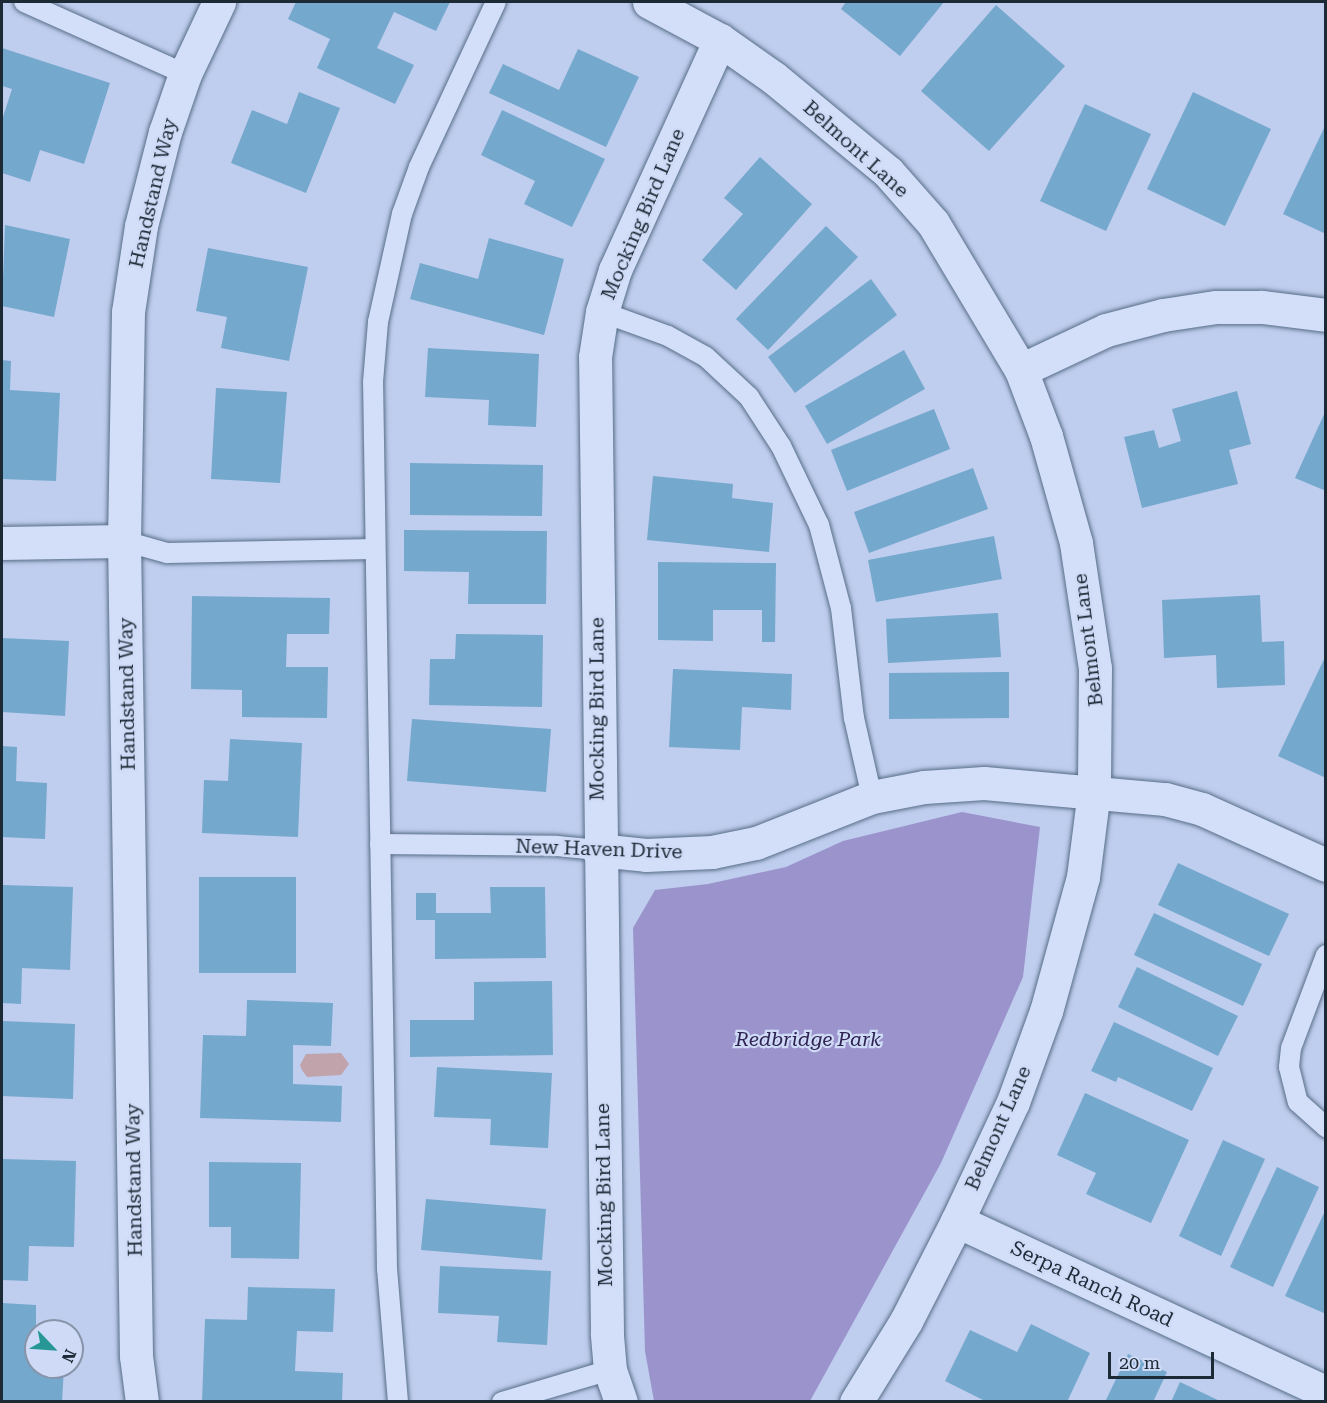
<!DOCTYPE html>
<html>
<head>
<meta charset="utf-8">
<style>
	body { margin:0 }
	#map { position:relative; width:1327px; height:1403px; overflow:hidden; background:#bfcdee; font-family:"Roboto Serif",serif }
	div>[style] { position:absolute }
	.green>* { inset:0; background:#9a93cc }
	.water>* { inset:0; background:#c0a3ab }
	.building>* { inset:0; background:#75a8cd }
	.roads { filter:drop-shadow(0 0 2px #576e87) drop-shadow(0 0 2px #576e87) }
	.service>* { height:20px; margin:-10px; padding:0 10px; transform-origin:10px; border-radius:10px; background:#d3def9 }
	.minor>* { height:33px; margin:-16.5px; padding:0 16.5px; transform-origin:16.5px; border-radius:16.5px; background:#d3def9 }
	span { translate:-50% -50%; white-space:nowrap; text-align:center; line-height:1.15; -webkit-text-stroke:4.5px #cfdaf6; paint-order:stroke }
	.street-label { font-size:20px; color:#1c2a36 }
	.park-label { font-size:20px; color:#2f2353; font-style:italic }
	.frame { position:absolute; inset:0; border:3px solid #1c2a36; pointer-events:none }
	.north { position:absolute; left:24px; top:1319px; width:60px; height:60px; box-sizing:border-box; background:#cfdaf6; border:2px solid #8794a9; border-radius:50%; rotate:115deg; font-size:16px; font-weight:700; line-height:24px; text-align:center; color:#1c2a36 }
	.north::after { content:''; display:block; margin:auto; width:21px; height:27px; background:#279796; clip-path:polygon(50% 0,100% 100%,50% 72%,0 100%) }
	.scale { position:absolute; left:1108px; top:1352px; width:106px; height:27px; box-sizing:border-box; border:3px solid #1c2a36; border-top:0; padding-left:8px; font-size:18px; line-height:21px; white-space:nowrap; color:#1c2a36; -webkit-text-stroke:4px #cfdaf6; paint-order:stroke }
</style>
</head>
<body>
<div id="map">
	<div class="green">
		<div style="clip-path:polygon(962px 812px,1040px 827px,1023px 977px,941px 1163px,810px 1401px,654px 1401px,645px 1351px,633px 928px,655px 890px,708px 884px,786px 867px,843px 841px)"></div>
	</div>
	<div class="water">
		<div style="clip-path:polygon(341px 1053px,349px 1064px,341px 1075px,307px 1077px,302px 1070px,300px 1065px,306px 1054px)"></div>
	</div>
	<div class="building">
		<div style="clip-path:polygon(296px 2px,450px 2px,436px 31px,394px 12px,377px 48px,414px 65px,395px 104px,317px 68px,330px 39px,288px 19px)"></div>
		<div style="clip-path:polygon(846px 2px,944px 2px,900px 56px,841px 9px)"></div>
		<div style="clip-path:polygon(996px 5px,1065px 66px,989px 151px,921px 91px)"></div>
		<div style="clip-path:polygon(2px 48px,110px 83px,84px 164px,40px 150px,30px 182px,2px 173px,2px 120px,12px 89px,2px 86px)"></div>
		<div style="clip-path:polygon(578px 49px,639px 77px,606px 147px,489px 93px,503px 64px,559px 90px)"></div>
		<div style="clip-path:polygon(299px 92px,340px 108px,306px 193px,231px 163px,252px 110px,287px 124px)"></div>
		<div style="clip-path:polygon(1193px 92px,1271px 129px,1225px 226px,1147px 189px)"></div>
		<div style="clip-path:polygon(1085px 104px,1151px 134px,1106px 231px,1040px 201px)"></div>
		<div style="clip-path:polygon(502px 110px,605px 159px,572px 227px,524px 204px,535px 181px,481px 155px)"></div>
		<div style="clip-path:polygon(1326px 124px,1326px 234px,1283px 214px)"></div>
		<div style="clip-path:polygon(760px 157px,812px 204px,736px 290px,702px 260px,743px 214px,724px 198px)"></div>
		<div style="clip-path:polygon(5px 225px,70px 239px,54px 317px,2px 306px)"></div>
		<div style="clip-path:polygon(826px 226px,858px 257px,768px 350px,736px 319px)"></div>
		<div style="clip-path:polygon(489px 238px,564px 259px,544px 335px,410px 299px,420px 263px,478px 279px)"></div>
		<div style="clip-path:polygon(208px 248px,308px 267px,289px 361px,221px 348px,227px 317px,196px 311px)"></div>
		<div style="clip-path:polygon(871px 279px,897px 315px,795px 393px,768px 357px)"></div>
		<div style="clip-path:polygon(428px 348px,539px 354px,536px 427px,488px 425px,489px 400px,425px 397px)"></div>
		<div style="clip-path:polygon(904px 350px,925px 389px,827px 444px,805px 406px)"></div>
		<div style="clip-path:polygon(2px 360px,11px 361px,10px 390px,60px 393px,56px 481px,2px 479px)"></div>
		<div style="clip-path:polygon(216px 388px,287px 392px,280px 483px,211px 479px)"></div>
		<div style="clip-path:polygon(1237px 391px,1251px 444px,1229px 450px,1238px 484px,1142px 508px,1124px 437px,1154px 430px,1159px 448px,1181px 441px,1172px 409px)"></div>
		<div style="clip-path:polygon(934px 409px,950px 449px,847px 491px,831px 450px)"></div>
		<div style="clip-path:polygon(1326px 410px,1326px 491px,1295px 478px)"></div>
		<div style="clip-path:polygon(410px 463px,543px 465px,542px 516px,410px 515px)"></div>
		<div style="clip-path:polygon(973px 468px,988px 509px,869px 553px,854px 512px)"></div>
		<div style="clip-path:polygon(653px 476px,733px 484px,732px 498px,773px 503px,769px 552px,647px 540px)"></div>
		<div style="clip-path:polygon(404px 530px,547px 531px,546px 604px,468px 604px,469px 572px,404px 571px)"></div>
		<div style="clip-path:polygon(994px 536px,1002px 579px,876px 602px,868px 560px)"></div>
		<div style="clip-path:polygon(658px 562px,776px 563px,775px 642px,762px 642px,762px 610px,713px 610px,713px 641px,658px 640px)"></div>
		<div style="clip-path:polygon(1260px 595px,1262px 642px,1284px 641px,1285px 685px,1217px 688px,1216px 655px,1164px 658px,1162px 600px)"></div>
		<div style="clip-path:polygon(192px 596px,330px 598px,329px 634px,287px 634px,286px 667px,328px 667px,327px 718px,242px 717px,242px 690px,191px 689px)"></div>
		<div style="clip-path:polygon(998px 613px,1001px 657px,888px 663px,886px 619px)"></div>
		<div style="clip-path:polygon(456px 634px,543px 635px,542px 707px,429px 705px,430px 659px,455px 659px)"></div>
		<div style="clip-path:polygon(2px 638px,69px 641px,65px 716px,2px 712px)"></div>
		<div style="clip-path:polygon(1326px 655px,1326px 778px,1278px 756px)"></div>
		<div style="clip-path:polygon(673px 669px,792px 674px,791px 710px,742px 707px,740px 750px,669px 747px)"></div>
		<div style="clip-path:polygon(1009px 672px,1009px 718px,889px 719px,889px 673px)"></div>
		<div style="clip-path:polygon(412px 719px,551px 729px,546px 792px,407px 781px)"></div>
		<div style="clip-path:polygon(230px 739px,302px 743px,298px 837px,202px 833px,204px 780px,228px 781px)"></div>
		<div style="clip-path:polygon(2px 746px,17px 747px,16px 781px,47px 783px,45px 839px,2px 837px)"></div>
		<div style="clip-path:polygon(1178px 863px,1289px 914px,1269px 956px,1158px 905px)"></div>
		<div style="clip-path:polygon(199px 877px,296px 877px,296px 973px,199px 973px)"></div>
		<div style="clip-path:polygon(2px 885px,73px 887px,70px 970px,22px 968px,21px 1004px,2px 1003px)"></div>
		<div style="clip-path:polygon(490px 887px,545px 887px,546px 958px,435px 959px,435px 920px,416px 920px,416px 893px,436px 893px,436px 913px,491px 913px)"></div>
		<div style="clip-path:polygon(1154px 913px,1262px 964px,1243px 1006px,1134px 955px)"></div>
		<div style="clip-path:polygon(1137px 967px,1238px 1016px,1218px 1056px,1118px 1007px)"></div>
		<div style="clip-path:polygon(552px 981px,553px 1055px,410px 1057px,410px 1020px,474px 1020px,474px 982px)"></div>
		<div style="clip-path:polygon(247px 1000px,333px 1003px,331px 1046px,293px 1045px,293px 1084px,342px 1086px,341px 1122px,200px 1118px,203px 1035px,246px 1036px)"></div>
		<div style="clip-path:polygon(2px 1021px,75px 1024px,73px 1099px,2px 1096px)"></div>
		<div style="clip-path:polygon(1114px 1022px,1213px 1068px,1192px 1111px,1118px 1077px,1116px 1082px,1091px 1071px)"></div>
		<div style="clip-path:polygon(437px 1067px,552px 1073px,548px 1148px,490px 1145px,491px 1119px,434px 1117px)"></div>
		<div style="clip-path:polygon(1085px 1093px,1189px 1140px,1151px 1223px,1086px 1194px,1096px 1173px,1057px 1155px)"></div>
		<div style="clip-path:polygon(1223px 1140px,1265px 1159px,1221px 1256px,1179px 1236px)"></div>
		<div style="clip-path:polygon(2px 1159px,76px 1161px,74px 1247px,29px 1246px,28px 1281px,2px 1280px)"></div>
		<div style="clip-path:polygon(209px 1162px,301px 1163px,299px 1259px,231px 1258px,231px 1227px,209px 1227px)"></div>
		<div style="clip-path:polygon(1277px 1167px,1319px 1187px,1273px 1287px,1230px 1267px)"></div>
		<div style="clip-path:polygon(426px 1199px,546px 1209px,542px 1260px,421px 1250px)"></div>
		<div style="clip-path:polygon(1326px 1209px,1326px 1314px,1285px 1296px)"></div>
		<div style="clip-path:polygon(440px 1266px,551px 1271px,547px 1345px,497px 1342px,499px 1316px,438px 1313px)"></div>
		<div style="clip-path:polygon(248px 1287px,335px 1289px,333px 1332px,297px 1331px,295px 1371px,343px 1373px,342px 1402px,202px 1402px,205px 1319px,247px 1320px)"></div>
		<div style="clip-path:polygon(2px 1303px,36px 1305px,36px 1367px,64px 1367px,62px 1402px,2px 1402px)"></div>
		<div style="clip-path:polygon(1031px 1324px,1090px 1353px,1067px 1402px,987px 1402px,945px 1381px,970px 1330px,1017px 1352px)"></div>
		<div style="clip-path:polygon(1128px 1354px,1167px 1372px,1153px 1402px,1105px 1402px)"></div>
		<div style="clip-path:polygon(1180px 1382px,1222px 1402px,1171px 1402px)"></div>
	</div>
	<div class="roads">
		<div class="service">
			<div style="left:24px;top:2px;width:176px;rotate:24.1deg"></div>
			<div style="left:602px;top:312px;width:70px;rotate:20deg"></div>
			<div style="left:668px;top:336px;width:43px;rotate:28.9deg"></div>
			<div style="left:706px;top:357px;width:59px;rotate:42.9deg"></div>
			<div style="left:749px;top:397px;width:59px;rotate:56.9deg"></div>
			<div style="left:781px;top:446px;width:88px;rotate:64.3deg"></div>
			<div style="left:819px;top:525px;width:86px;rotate:75.2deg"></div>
			<div style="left:841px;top:608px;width:111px;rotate:83.3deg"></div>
			<div style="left:854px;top:718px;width:81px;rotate:77.2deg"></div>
			<div style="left:124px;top:541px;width:45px;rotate:15.6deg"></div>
			<div style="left:167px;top:553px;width:207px;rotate:-1.1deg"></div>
			<div style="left:380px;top:844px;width:177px;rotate:0.6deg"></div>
			<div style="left:557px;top:846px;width:41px;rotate:5.6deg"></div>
			<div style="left:1326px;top:955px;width:99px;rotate:110.6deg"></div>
			<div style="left:1291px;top:1048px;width:19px;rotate:96deg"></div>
			<div style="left:1289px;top:1067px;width:36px;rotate:76deg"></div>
			<div style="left:1298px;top:1102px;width:38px;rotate:42deg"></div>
			<div style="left:398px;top:1402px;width:133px;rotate:-94.7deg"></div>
			<div style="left:387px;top:1269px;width:887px;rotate:-90.9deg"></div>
			<div style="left:373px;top:382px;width:60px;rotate:-85.2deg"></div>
			<div style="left:378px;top:322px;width:111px;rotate:-77.5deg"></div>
			<div style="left:402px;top:214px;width:50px;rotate:-70.1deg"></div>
			<div style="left:419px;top:167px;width:182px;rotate:-65deg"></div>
			<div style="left:502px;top:1402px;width:113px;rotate:-16.5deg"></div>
		</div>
		<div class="minor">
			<div style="left:649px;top:2px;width:81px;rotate:28.2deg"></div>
			<div style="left:720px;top:40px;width:66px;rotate:35.1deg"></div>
			<div style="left:774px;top:78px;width:148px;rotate:39.5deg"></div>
			<div style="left:888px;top:172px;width:68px;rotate:48.6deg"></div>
			<div style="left:933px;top:223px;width:171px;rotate:59.1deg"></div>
			<div style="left:1021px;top:370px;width:71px;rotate:69.3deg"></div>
			<div style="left:1046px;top:436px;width:111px;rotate:74.3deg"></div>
			<div style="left:1076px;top:543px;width:126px;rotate:81.4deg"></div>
			<div style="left:1095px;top:668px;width:123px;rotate:90.5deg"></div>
			<div style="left:1094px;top:791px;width:87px;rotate:97.3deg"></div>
			<div style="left:1083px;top:877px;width:139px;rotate:105.4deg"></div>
			<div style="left:1046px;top:1011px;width:97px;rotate:109.9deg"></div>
			<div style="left:1013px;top:1102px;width:132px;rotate:115.2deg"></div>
			<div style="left:957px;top:1221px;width:112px;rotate:117deg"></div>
			<div style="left:906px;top:1321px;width:95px;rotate:121.7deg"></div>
			<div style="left:1021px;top:370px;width:94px;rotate:-25.2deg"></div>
			<div style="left:1106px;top:330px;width:59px;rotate:-14.7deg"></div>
			<div style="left:1163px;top:315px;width:54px;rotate:-8.6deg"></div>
			<div style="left:1216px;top:307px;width:46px"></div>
			<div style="left:1262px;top:307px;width:64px;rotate:7.1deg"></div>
			<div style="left:2px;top:543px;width:122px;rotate:-0.9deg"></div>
			<div style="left:598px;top:850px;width:48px;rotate:5.9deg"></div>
			<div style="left:646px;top:855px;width:66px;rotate:-2.6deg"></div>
			<div style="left:712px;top:852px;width:45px;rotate:-11.6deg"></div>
			<div style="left:756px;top:843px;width:125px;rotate:-21.6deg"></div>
			<div style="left:872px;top:797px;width:53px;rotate:-10.9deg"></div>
			<div style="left:924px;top:787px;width:60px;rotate:-3.8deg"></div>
			<div style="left:984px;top:783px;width:182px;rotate:5.1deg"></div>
			<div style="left:1165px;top:799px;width:38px;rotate:15deg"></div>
			<div style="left:1202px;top:809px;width:136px;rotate:24.3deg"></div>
			<div style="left:957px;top:1221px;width:407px;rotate:24.9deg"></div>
			<div style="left:142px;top:1402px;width:46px;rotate:-97.4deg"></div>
			<div style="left:136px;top:1356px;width:815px;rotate:-90.84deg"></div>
			<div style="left:124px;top:541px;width:229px;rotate:-89deg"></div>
			<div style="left:128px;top:312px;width:87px;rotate:-81.4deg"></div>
			<div style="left:141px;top:226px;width:97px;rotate:-75.7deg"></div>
			<div style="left:165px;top:132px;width:61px;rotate:-71deg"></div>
			<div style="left:185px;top:74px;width:80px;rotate:-64.7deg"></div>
			<div style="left:621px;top:1402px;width:34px;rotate:-109deg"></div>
			<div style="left:610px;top:1370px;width:37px;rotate:-95deg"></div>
			<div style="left:607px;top:1333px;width:976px;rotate:-90.7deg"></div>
			<div style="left:595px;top:357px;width:46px;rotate:-81.2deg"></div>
			<div style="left:602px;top:312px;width:44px;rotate:-72.8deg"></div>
			<div style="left:615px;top:270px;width:253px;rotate:-65.5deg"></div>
		</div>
	</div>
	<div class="street-label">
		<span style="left:856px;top:149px;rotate:42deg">Belmont Lane</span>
		<span style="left:153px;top:193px;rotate:-77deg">Handstand Way</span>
		<span style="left:643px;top:214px;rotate:-67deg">Mocking Bird Lane</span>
		<span style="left:1088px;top:640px;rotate:-97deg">Belmont Lane</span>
		<span style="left:127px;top:694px;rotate:-91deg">Handstand Way</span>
		<span style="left:597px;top:709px;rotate:-90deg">Mocking Bird Lane</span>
		<span style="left:599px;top:849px;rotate:2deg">New Haven Drive</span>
		<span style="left:998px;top:1128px;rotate:-66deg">Belmont Lane</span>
		<span style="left:134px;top:1180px;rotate:-91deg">Handstand Way</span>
		<span style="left:604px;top:1195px;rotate:-91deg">Mocking Bird Lane</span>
		<span style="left:1092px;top:1284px;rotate:25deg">Serpa Ranch Road</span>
	</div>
	<div class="park-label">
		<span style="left:808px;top:1039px">Redbridge Park</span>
	</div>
	<div class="frame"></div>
	<div class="north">N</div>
	<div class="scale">20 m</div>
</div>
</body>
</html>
